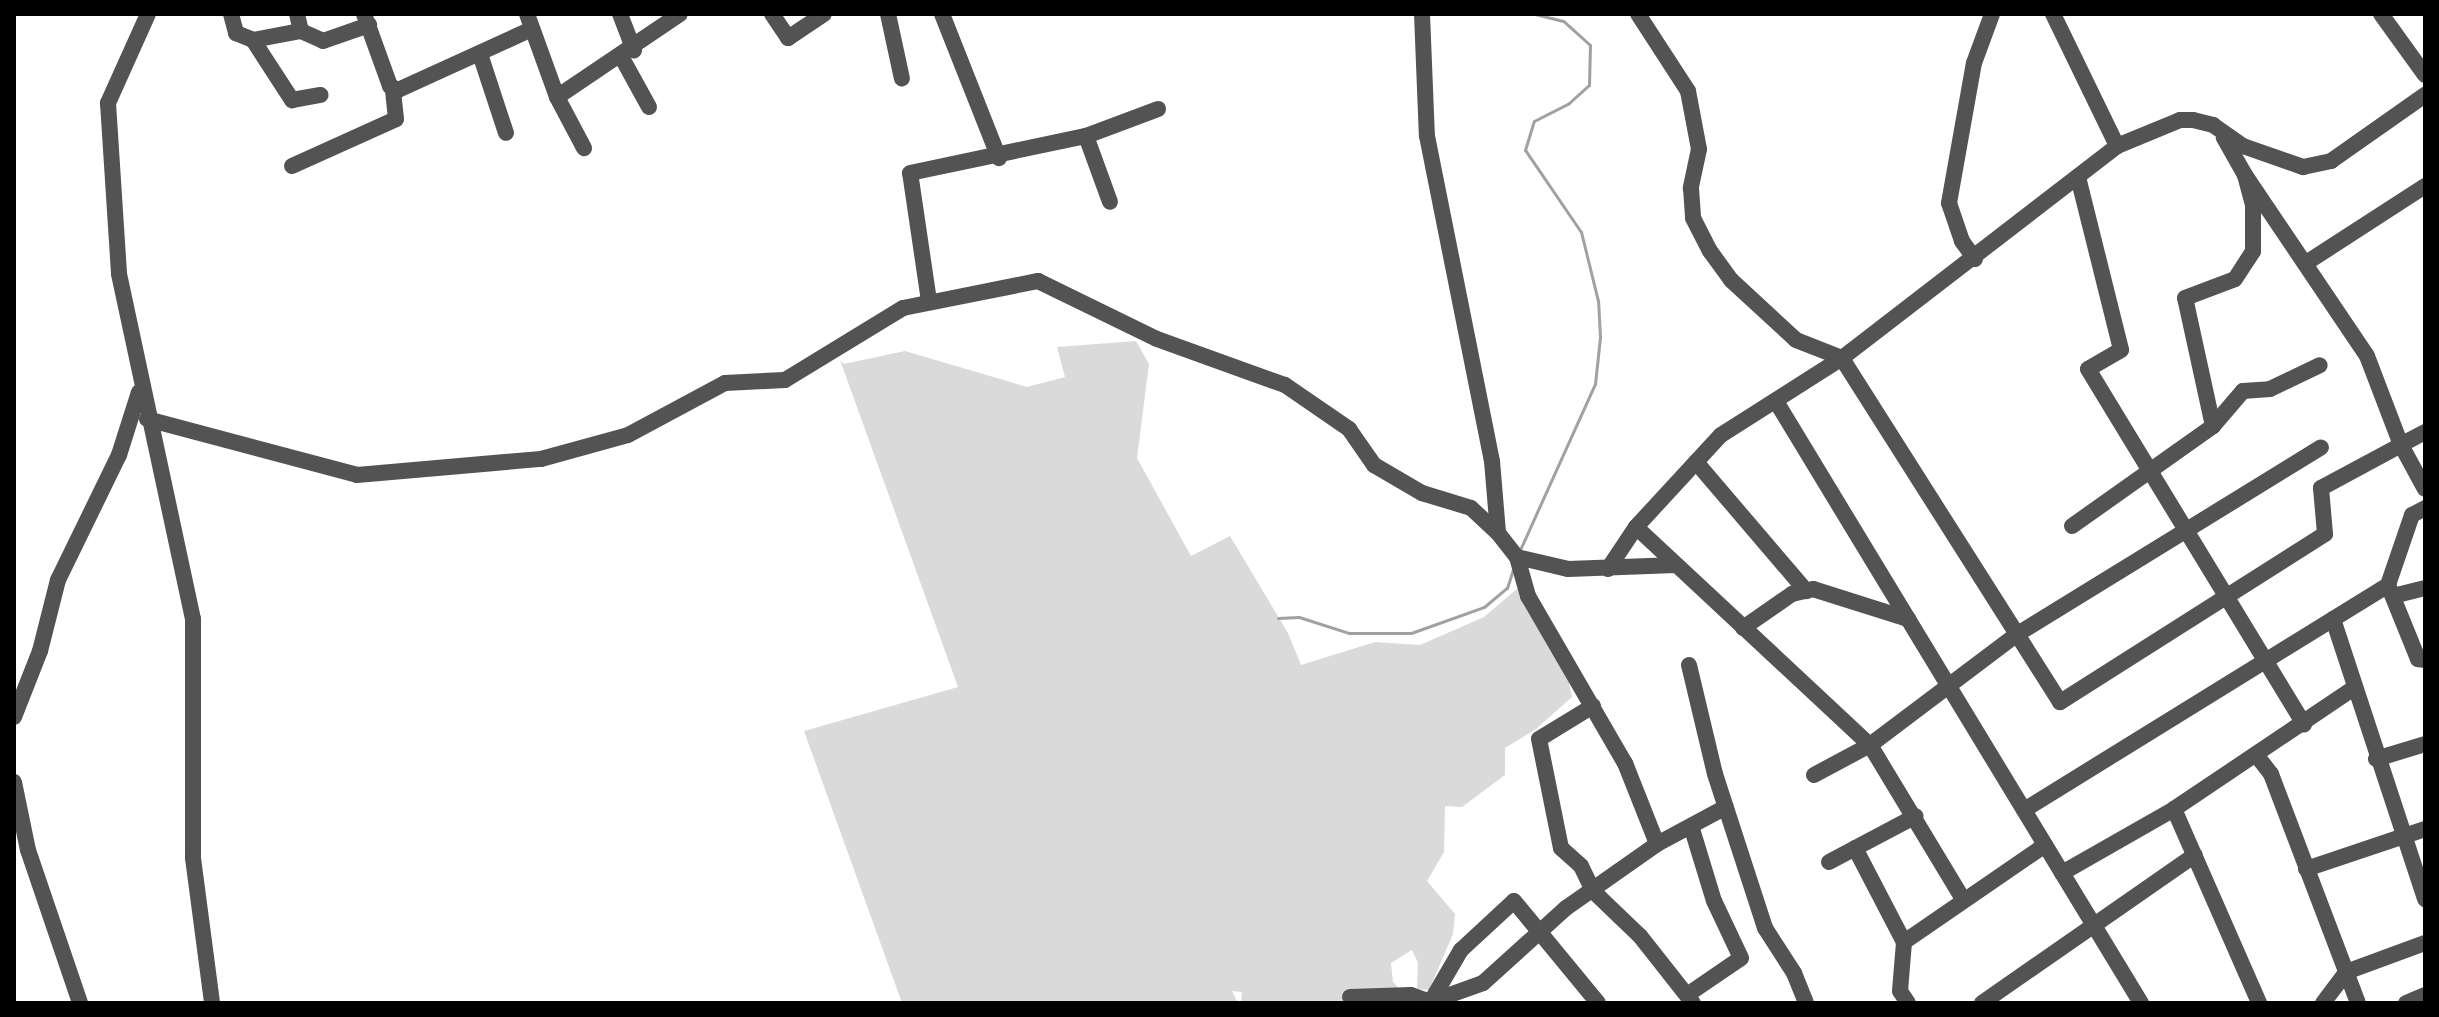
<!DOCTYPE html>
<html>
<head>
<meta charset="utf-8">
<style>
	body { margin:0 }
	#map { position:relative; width:2439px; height:1017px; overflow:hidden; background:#fff; font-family:Inter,sans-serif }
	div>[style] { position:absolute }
	.green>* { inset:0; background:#dadada }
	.stream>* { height:3px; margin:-1.5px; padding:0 1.5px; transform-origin:1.5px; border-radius:1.5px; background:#a1a1a1 }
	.minor>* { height:16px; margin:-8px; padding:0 8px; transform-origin:8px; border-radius:8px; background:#535353 }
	span { translate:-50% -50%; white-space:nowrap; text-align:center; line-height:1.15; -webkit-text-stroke:7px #fff; paint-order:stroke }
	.frame { position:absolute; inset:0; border:16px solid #000; pointer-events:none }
</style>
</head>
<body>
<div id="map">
	<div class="green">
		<div style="clip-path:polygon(1136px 341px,1149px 364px,1137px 458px,1191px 556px,1230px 536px,1288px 633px,1301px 665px,1375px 642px,1420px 645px,1484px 617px,1518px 588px,1568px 677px,1572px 697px,1536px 729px,1505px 748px,1505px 775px,1462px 807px,1445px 806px,1444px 852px,1427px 881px,1455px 914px,1453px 934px,1429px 990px,1417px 989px,1418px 963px,1412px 950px,1391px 963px,1393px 982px,1413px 1003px,1241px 1003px,1242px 992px,1232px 991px,1238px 1003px,902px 1003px,804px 731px,958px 687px,840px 360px,844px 364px,905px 351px,1027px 387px,1065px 377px,1057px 347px)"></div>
	</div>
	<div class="stream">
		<div style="left:1519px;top:552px;width:184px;rotate:-65.7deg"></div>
		<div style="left:1595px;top:384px;width:47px;rotate:-83.9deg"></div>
		<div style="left:1600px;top:337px;width:36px;rotate:-93deg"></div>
		<div style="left:1598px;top:301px;width:71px;rotate:-103.8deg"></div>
		<div style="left:1581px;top:232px;width:99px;rotate:-124.3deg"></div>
		<div style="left:1525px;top:150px;width:30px;rotate:-73deg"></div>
		<div style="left:1534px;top:121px;width:39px;rotate:-27deg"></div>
		<div style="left:1569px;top:103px;width:27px;rotate:-42deg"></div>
		<div style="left:1589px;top:85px;width:40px;rotate:-88.6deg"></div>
		<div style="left:1590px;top:45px;width:36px;rotate:-138deg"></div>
		<div style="left:1563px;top:21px;width:29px;rotate:-166deg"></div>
		<div style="left:1278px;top:618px;width:21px;rotate:-3deg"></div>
		<div style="left:1299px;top:617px;width:52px;rotate:17.7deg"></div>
		<div style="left:1349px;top:633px;width:62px"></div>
		<div style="left:1411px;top:633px;width:77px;rotate:-19.6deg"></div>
		<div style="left:1484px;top:607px;width:30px;rotate:-40deg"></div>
		<div style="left:1507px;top:588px;width:22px;rotate:-72deg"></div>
	</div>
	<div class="minor">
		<div style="left:148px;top:14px;width:98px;rotate:114.2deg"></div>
		<div style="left:108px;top:103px;width:171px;rotate:86.3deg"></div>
		<div style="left:119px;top:274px;width:353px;rotate:77.9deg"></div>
		<div style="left:193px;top:619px;width:239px;rotate:90deg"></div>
		<div style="left:193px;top:858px;width:146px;rotate:82.5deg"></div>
		<div style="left:231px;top:14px;width:20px;rotate:75deg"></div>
		<div style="left:236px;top:33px;width:18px;rotate:22deg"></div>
		<div style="left:253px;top:40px;width:49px;rotate:-10.6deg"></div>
		<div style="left:301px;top:31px;width:24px;rotate:24deg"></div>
		<div style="left:323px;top:41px;width:49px;rotate:-19.2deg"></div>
		<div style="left:297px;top:14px;width:17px;rotate:77deg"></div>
		<div style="left:364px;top:14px;width:77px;rotate:70.1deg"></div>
		<div style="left:390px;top:86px;width:9px;rotate:27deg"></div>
		<div style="left:398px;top:90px;width:147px;rotate:-24.5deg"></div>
		<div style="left:527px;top:14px;width:88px;rotate:70.1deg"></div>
		<div style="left:557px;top:97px;width:58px;rotate:62.1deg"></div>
		<div style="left:620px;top:14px;width:39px;rotate:69deg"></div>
		<div style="left:772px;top:14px;width:29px;rotate:56deg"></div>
		<div style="left:788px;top:38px;width:43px;rotate:-33.7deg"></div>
		<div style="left:888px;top:14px;width:66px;rotate:77.8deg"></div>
		<div style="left:942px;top:14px;width:155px;rotate:68.4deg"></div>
		<div style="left:1422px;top:14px;width:122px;rotate:87.7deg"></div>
		<div style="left:1427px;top:136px;width:331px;rotate:78.7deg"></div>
		<div style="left:1492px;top:461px;width:72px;rotate:85.2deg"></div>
		<div style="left:1638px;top:14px;width:92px;rotate:57deg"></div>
		<div style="left:1688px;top:91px;width:59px;rotate:79.3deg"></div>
		<div style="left:1699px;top:149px;width:40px;rotate:102deg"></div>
		<div style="left:1691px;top:188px;width:30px;rotate:86deg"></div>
		<div style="left:1693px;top:218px;width:37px;rotate:63deg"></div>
		<div style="left:1710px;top:251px;width:36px;rotate:54deg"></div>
		<div style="left:1731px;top:280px;width:88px;rotate:42.7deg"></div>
		<div style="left:1796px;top:340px;width:49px;rotate:21.4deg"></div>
		<div style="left:2053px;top:14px;width:147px;rotate:64.1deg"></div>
		<div style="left:2381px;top:14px;width:75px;rotate:54.2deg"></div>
		<div style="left:253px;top:40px;width:72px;rotate:57deg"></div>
		<div style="left:292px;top:100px;width:29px;rotate:-10deg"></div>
		<div style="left:480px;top:54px;width:83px;rotate:71.8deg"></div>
		<div style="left:622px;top:58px;width:56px;rotate:61.1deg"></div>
		<div style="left:557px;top:97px;width:148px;rotate:-34deg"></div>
		<div style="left:1086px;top:136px;width:70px;rotate:70deg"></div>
		<div style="left:292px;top:166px;width:114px;rotate:-24.3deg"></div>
		<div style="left:396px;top:119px;width:30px;rotate:-96deg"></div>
		<div style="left:2245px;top:175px;width:218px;rotate:56deg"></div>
		<div style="left:2367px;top:356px;width:95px;rotate:69.1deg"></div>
		<div style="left:2401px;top:445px;width:91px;rotate:151.7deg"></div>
		<div style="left:2321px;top:488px;width:46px;rotate:85deg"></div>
		<div style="left:2325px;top:534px;width:314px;rotate:147.6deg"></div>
		<div style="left:2060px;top:702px;width:407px;rotate:-122.4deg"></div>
		<div style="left:1842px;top:358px;width:347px;rotate:-37.6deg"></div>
		<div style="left:2117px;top:146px;width:68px;rotate:-22.4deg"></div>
		<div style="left:2180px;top:120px;width:13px"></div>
		<div style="left:2193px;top:120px;width:21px;rotate:14deg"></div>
		<div style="left:2213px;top:125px;width:37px;rotate:35deg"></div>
		<div style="left:2243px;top:146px;width:64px;rotate:19.3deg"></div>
		<div style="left:2303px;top:167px;width:29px;rotate:-12deg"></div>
		<div style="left:2331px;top:161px;width:115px;rotate:-35.1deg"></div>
		<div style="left:2078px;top:177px;width:178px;rotate:76deg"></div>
		<div style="left:2121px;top:350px;width:38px;rotate:150deg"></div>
		<div style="left:2088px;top:369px;width:416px;rotate:58.7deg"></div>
		<div style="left:1975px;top:259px;width:22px;rotate:-126deg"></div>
		<div style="left:1962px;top:241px;width:40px;rotate:-108.9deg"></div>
		<div style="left:1949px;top:203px;width:142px;rotate:-79.9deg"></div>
		<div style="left:1974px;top:63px;width:52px;rotate:-69.8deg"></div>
		<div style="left:2306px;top:263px;width:142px;rotate:-32.9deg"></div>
		<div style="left:929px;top:301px;width:129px;rotate:-98.4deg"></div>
		<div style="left:910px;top:173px;width:180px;rotate:-11.9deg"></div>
		<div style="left:1086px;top:136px;width:77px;rotate:-20.6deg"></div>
		<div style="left:1777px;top:403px;width:702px;rotate:58.76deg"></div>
		<div style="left:147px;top:419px;width:217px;rotate:14.9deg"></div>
		<div style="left:357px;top:475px;width:185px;rotate:-5deg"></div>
		<div style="left:541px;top:459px;width:90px;rotate:-15.4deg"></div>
		<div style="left:628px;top:435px;width:110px;rotate:-28.2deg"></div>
		<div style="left:725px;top:383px;width:60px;rotate:-2.9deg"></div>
		<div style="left:785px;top:380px;width:138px;rotate:-31.4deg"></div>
		<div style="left:903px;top:308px;width:138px;rotate:-11.3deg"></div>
		<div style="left:1038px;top:281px;width:132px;rotate:26deg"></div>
		<div style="left:1157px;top:339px;width:136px;rotate:19.8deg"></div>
		<div style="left:1285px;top:385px;width:78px;rotate:34.5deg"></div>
		<div style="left:1349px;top:429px;width:44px;rotate:55.2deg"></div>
		<div style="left:1374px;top:465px;width:56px;rotate:30.3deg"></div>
		<div style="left:1422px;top:493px;width:51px;rotate:17deg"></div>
		<div style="left:1471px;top:508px;width:37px;rotate:43deg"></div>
		<div style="left:1498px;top:533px;width:31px;rotate:52deg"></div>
		<div style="left:1517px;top:557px;width:41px;rotate:74.2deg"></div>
		<div style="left:1528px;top:596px;width:193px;rotate:59.9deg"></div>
		<div style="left:1625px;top:763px;width:87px;rotate:68.4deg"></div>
		<div style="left:2213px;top:426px;width:131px;rotate:-102.3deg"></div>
		<div style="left:2185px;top:298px;width:53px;rotate:-20.8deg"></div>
		<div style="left:2235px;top:279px;width:33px;rotate:-57deg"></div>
		<div style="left:2253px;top:251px;width:46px;rotate:-90deg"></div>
		<div style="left:2253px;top:205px;width:31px;rotate:-105deg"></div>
		<div style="left:2245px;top:175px;width:43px;rotate:-119.6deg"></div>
		<div style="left:2425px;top:432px;width:27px;rotate:152deg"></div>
		<div style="left:2401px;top:445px;width:50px;rotate:61.4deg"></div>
		<div style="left:1696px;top:462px;width:170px;rotate:49.5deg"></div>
		<div style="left:2072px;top:526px;width:173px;rotate:-35.3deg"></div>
		<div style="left:2213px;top:426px;width:46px;rotate:-49.4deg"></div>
		<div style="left:2243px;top:391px;width:27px;rotate:-4deg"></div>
		<div style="left:2270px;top:389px;width:55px;rotate:-25.6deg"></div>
		<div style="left:1636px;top:527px;width:320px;rotate:43deg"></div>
		<div style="left:1870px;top:745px;width:180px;rotate:58.9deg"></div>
		<div style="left:1517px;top:557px;width:52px;rotate:13.2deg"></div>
		<div style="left:1568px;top:569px;width:108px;rotate:-2.1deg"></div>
		<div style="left:1608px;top:569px;width:50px;rotate:-56.3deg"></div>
		<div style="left:1636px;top:527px;width:125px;rotate:-47.3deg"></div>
		<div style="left:1721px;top:435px;width:143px;rotate:-32.5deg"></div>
		<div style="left:2388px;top:585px;width:80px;rotate:67.9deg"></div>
		<div style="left:2418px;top:659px;width:7px;rotate:8deg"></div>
		<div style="left:2393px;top:596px;width:33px;rotate:-14deg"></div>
		<div style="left:2333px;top:619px;width:295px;rotate:71.8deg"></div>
		<div style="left:1743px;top:628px;width:60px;rotate:-34.8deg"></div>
		<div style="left:1792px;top:594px;width:22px;rotate:-13deg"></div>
		<div style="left:1813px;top:589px;width:100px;rotate:17.5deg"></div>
		<div style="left:1689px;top:665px;width:112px;rotate:76.6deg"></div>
		<div style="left:1715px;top:774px;width:162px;rotate:72deg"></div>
		<div style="left:1765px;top:928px;width:54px;rotate:57.2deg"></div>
		<div style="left:1794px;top:973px;width:32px;rotate:68deg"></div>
		<div style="left:1593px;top:706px;width:63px;rotate:148.6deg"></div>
		<div style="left:1539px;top:739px;width:111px;rotate:78.6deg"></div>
		<div style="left:1561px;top:848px;width:27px;rotate:42deg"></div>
		<div style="left:1581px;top:866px;width:28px;rotate:64deg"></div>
		<div style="left:1593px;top:891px;width:65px;rotate:43.8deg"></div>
		<div style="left:1640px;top:936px;width:85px;rotate:51.7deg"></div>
		<div style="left:14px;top:717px;width:71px;rotate:-68.5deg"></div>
		<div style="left:40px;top:651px;width:73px;rotate:-75.8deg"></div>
		<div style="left:58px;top:580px;width:139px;rotate:-64deg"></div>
		<div style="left:119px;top:455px;width:66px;rotate:-72.4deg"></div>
		<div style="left:2257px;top:756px;width:23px;rotate:52deg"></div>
		<div style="left:2271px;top:774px;width:245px;rotate:69.2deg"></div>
		<div style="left:2376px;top:759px;width:51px;rotate:-17deg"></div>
		<div style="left:1814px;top:775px;width:64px;rotate:-28.2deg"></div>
		<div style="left:1870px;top:745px;width:183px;rotate:-37deg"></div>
		<div style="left:2016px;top:635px;width:358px;rotate:-31.6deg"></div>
		<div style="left:14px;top:782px;width:69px;rotate:78.4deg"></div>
		<div style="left:28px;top:850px;width:162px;rotate:71.2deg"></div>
		<div style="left:2174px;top:809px;width:212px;rotate:66.3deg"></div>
		<div style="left:2024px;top:810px;width:428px;rotate:-31.7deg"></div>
		<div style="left:2388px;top:585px;width:74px;rotate:-71.1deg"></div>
		<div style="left:2412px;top:515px;width:15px;rotate:-28deg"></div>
		<div style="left:1855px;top:848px;width:106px;rotate:62.5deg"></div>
		<div style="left:1829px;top:862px;width:98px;rotate:-27.9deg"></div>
		<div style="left:2306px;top:869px;width:126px;rotate:-18.6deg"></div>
		<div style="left:2062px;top:873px;width:129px;rotate:-29.7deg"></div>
		<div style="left:2174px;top:809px;width:217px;rotate:-33.9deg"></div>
		<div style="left:1687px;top:995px;width:65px;rotate:-34.4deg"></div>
		<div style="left:1741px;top:958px;width:63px;rotate:-115.3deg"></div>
		<div style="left:1714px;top:901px;width:78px;rotate:-107deg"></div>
		<div style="left:1350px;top:997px;width:61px;rotate:-1.9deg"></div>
		<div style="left:1411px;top:995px;width:20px;rotate:20deg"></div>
		<div style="left:1430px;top:1002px;width:56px;rotate:-19.7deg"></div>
		<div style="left:1483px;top:983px;width:112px;rotate:-42.1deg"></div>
		<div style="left:1566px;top:908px;width:111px;rotate:-35.1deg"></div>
		<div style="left:1657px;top:844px;width:78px;rotate:-28.2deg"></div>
		<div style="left:1430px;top:1003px;width:61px;rotate:-59.7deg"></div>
		<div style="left:1461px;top:950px;width:72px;rotate:-42.8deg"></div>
		<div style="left:1514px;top:901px;width:132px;rotate:50.5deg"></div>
		<div style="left:1908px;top:1003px;width:14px;rotate:-124deg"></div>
		<div style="left:1900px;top:991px;width:49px;rotate:-85.3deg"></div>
		<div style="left:1904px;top:942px;width:171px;rotate:-34.5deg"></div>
		<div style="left:1982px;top:1003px;width:259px;rotate:-34.8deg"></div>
		<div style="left:2323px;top:1003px;width:39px;rotate:-53deg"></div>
		<div style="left:2346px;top:972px;width:84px;rotate:-20.2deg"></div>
		<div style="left:2406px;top:1003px;width:21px;rotate:-23deg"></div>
	</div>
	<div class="frame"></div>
</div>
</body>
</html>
